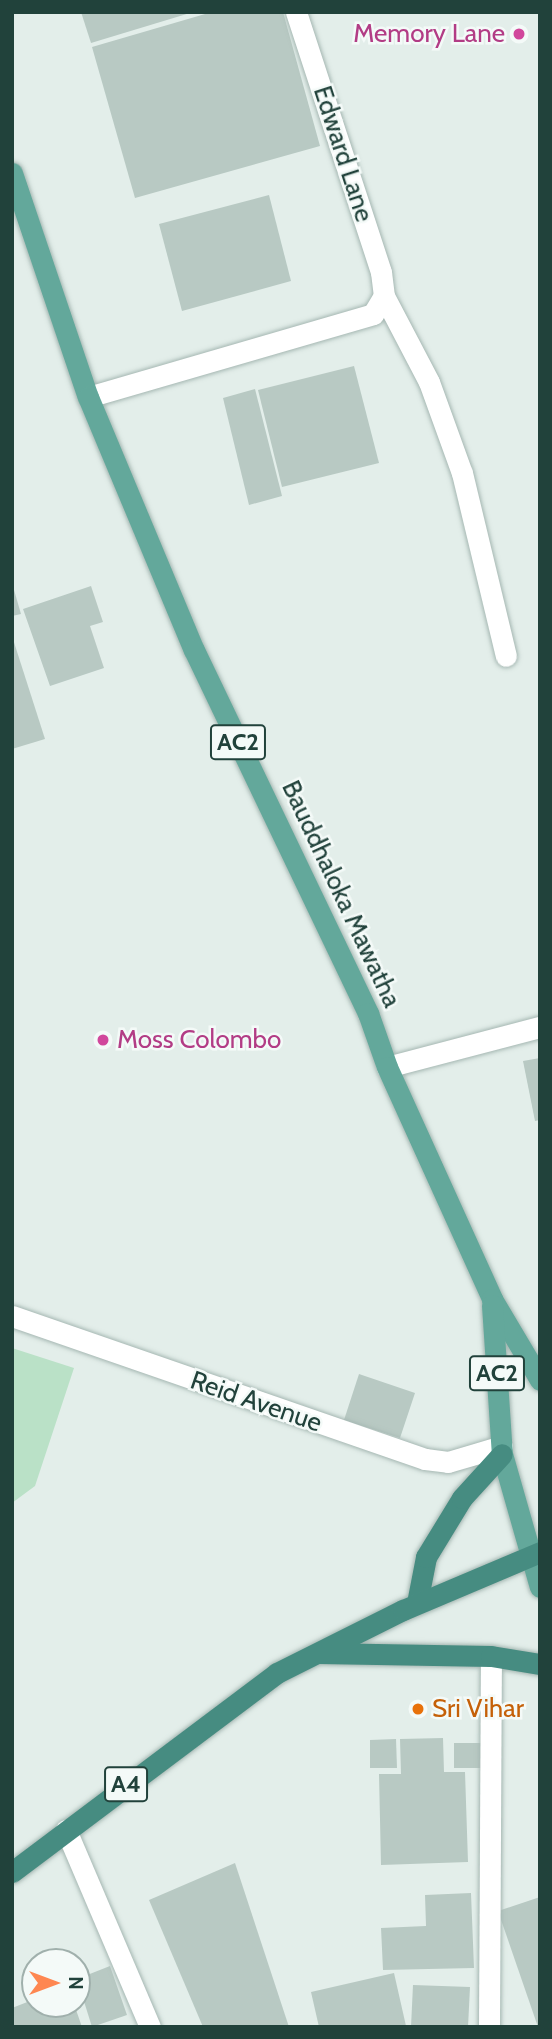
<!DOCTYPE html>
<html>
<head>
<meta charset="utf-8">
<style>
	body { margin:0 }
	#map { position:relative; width:552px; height:2039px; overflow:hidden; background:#e3eeea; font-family:Cabin,sans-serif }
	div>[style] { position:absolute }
	.green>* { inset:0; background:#bae1c7 }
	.building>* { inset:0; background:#b8c9c3 }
	.roads { filter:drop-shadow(0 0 2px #a5b7b2) drop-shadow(0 0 2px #a5b7b2) }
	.service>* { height:21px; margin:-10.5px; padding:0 10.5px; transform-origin:10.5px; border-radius:10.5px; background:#fff }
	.minor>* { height:21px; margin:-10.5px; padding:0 10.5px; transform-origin:10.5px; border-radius:10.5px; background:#fff }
	.primary>* { height:21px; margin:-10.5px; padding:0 10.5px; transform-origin:10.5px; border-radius:10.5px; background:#63a89b }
	.trunk>* { height:21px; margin:-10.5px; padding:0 10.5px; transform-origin:10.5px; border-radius:10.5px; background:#468c81 }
	.dots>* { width:19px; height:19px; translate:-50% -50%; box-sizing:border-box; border:4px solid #f4faf8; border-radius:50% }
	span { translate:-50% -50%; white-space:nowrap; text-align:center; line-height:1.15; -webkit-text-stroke:5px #f4faf8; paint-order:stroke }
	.shield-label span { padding:2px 5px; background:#f4faf8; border:2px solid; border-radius:5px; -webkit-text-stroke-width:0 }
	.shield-label { font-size:24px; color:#21423b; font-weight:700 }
	.hotel-label { font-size:26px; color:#b23c85 }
	.right { translate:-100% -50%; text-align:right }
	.left { translate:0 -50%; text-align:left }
	.street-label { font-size:26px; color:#21423b }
	.food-label { font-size:26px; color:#c56008 }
	.frame { position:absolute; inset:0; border:14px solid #21423b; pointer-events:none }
	.north { position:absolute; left:21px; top:1948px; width:70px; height:70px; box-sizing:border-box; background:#f4faf8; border:2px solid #a0b0ac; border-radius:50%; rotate:90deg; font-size:19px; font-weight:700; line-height:28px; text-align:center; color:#21423b }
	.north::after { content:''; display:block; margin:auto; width:24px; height:32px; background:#fe8751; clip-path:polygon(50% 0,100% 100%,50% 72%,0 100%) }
</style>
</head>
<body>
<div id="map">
	<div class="green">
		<div style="clip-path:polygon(12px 1348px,74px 1368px,35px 1486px,12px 1503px)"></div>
	</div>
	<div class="building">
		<div style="clip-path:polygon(81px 12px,190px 12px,190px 13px,91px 43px)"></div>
		<div style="clip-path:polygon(212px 12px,283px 12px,320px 146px,135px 198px,92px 47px)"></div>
		<div style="clip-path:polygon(269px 195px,291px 281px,182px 311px,159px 224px)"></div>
		<div style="clip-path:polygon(354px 366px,379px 463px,282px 487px,258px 390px)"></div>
		<div style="clip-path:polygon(255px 389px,282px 496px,249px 505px,223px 398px)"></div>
		<div style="clip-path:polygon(12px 583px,21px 614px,12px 616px)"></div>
		<div style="clip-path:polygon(91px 586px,103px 622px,90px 626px,104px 668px,50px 686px,23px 609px)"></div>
		<div style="clip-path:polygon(12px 636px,45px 739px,12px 749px)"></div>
		<div style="clip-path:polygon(540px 1058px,540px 1120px,535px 1121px,523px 1061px)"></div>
		<div style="clip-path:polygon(359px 1374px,415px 1393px,400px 1438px,344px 1420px)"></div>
		<div style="clip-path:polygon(443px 1738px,444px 1772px,465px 1772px,468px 1862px,381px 1865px,379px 1774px,401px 1774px,400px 1739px)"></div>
		<div style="clip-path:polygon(396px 1739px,397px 1768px,370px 1768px,370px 1740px)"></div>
		<div style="clip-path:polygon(454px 1743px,488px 1743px,487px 1768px,454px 1768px)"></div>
		<div style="clip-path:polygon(235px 1863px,289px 2027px,203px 2027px,149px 1900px)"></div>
		<div style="clip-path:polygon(471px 1893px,474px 1968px,383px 1970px,381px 1928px,426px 1926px,425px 1895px)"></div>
		<div style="clip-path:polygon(540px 1897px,540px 2027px,538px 2027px,498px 1911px)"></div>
		<div style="clip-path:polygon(110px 1966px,127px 2015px,92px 2027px,77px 1979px)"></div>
		<div style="clip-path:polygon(394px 1973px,406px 2026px,319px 2027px,311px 1992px)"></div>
		<div style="clip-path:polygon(413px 1985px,470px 1987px,468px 2027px,411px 2027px)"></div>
		<div style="clip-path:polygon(35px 1999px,35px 2004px,74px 2004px,82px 2027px,14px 2027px,12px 2008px)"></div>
	</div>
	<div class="roads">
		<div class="service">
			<div style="left:66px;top:1830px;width:214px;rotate:66.9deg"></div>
		</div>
		<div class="minor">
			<div style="left:296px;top:12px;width:274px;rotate:71.9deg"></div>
			<div style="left:381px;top:272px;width:24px;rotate:83deg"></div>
			<div style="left:384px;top:296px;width:97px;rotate:62.4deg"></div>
			<div style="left:429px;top:382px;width:97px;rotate:70.1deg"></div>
			<div style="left:462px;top:473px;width:188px;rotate:76.5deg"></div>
			<div style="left:88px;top:397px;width:297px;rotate:-16.2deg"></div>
			<div style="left:373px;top:314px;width:21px;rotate:-59deg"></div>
			<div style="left:387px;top:1067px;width:158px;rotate:-14.7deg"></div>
			<div style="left:12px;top:1316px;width:437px;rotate:19.1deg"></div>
			<div style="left:425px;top:1459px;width:23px;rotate:7deg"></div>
			<div style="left:448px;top:1462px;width:56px;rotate:-16.5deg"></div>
			<div style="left:489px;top:2027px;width:371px;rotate:-89.7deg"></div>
		</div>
		<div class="primary">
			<div style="left:12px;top:173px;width:237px;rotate:71.3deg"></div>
			<div style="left:88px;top:397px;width:274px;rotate:67.3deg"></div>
			<div style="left:194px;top:650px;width:403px;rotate:64.4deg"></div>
			<div style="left:368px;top:1013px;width:57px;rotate:70.6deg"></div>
			<div style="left:387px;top:1067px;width:255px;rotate:65.6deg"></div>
			<div style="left:492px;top:1299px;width:94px;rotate:59.3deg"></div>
			<div style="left:492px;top:1305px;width:149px;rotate:86.2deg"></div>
			<div style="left:502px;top:1454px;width:138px;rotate:74.1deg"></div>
		</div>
		<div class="trunk">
			<div style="left:417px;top:1603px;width:47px;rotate:-78.9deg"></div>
			<div style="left:426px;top:1557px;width:69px;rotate:-58.6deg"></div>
			<div style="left:462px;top:1498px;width:59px;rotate:-47.7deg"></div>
			<div style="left:319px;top:1653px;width:172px;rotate:1deg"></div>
			<div style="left:491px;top:1656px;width:50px;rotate:9.3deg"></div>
			<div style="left:12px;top:1872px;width:331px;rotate:-36.9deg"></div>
			<div style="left:277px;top:1673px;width:141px;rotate:-26.6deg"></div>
			<div style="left:403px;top:1610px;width:149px;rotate:-22.9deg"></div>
		</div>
	</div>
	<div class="dots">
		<div style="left:519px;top:34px;background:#d1479c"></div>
		<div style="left:103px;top:1040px;background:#d1479c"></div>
		<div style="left:418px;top:1709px;background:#e8710a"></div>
	</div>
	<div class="shield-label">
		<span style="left:238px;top:742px">AC2</span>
		<span style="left:497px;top:1373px">AC2</span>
		<span style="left:126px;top:1784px">A4</span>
	</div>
	<div class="hotel-label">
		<span class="right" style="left:505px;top:34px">Memory Lane</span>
		<span class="left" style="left:117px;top:1040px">Moss Colombo</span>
	</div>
	<div class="street-label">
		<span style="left:343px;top:154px;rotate:72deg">Edward Lane</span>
		<span style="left:341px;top:894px;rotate:65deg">Bauddhaloka Mawatha</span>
		<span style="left:256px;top:1402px;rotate:19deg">Reid Avenue</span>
	</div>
	<div class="food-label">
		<span class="left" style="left:432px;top:1709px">Sri Vihar</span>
	</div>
	<div class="frame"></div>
	<div class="north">N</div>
</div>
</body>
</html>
